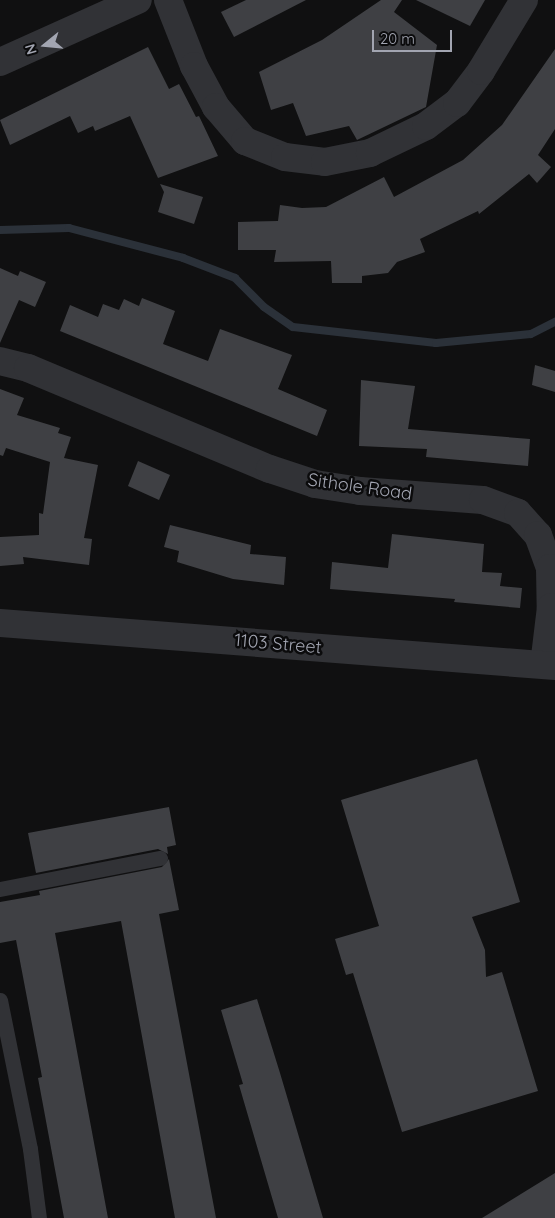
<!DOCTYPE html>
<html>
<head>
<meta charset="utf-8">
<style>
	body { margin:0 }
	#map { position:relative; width:555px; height:1218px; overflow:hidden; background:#101011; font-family:Quicksand,sans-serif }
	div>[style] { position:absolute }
	.stream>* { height:8px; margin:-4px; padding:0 4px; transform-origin:4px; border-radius:4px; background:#2b3139 }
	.building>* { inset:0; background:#3f4044 }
	.service>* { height:15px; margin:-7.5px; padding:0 7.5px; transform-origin:7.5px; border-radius:7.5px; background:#313236 }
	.minor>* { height:28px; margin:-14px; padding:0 14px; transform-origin:14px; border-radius:14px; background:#313236 }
	.tertiary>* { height:28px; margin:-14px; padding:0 14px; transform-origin:14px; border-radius:14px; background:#313236 }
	span { translate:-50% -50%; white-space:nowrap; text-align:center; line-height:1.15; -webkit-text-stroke:5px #0b0b0c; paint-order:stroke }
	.street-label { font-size:18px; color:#a2a5b1 }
	.north { position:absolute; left:20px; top:20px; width:50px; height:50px; -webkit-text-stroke:4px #0b0b0c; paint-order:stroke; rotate:253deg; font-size:14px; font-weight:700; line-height:20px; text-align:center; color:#a2a5b1 }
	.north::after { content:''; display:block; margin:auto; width:18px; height:22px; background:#a2a5b1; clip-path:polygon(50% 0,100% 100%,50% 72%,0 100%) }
	.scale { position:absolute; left:372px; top:30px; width:80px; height:22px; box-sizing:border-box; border:2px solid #a2a5b1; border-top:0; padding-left:6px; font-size:15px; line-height:18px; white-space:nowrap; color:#a2a5b1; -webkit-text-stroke:4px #0b0b0c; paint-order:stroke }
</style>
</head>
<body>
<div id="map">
	<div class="stream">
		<div style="left:0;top:230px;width:69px;rotate:-1.7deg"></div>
		<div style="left:69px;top:228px;width:118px;rotate:14.7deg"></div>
		<div style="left:183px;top:258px;width:56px;rotate:21deg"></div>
		<div style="left:235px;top:278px;width:41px;rotate:45deg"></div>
		<div style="left:264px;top:307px;width:35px;rotate:35deg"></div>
		<div style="left:293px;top:327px;width:144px;rotate:6.4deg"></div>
		<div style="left:436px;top:343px;width:95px;rotate:-5.4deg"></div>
		<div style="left:531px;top:334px;width:27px;rotate:-27deg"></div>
	</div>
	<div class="building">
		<div style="clip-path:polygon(246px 0,306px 0,234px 37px,221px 12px)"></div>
		<div style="clip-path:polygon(381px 0,402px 0,394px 12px,437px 45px,426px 107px,357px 140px,349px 126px,306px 136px,293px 103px,271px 110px,259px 72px,322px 40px)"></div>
		<div style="clip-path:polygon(416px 0,485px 0,470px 26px)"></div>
		<div style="clip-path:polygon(148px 47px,169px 89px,179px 84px,196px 117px,199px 116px,218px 156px,158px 178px,130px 116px,95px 131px,93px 126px,78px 133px,70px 116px,10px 145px,0 120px)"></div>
		<div style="clip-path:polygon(555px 49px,555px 129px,538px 155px,551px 167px,537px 183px,529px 174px,479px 214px,478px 211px,420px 239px,425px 252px,397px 262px,388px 273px,362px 276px,362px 283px,332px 283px,331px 261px,274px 262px,276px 250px,238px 250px,238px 222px,278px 221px,280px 205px,302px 208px,326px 207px,384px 177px,394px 197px,463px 160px,502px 125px)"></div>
		<div style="clip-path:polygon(160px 184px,203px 197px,194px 224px,158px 212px,164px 192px)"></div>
		<div style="clip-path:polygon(0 268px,18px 276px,20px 271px,46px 282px,35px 307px,19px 300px,0 343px)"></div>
		<div style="clip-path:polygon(142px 298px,175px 311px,163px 344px,208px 361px,220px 329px,292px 355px,278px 389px,327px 410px,317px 436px,60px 331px,70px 305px,98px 317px,103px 304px,119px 310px,124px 299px,139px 306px)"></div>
		<div style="clip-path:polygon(535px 365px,555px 371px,555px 392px,532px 385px)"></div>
		<div style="clip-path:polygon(361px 380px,415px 386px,408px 429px,530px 439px,528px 466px,426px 457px,427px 449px,359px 446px)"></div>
		<div style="clip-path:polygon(0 389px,24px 398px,17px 415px,60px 428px,58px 433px,71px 437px,64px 458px,98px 465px,84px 538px,92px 539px,89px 565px,23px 557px,24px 564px,0 566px,0 537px,39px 535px,39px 513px,43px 514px,50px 462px,6px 448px,3px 456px,0 455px)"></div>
		<div style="clip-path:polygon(138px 461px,170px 475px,159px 500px,128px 486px)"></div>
		<div style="clip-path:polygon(170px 525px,251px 545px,250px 554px,286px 557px,284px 585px,233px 579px,177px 562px,179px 551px,164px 547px)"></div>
		<div style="clip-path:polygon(392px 534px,484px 544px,482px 572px,502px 573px,500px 586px,522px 588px,520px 608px,454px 602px,455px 599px,330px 589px,332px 562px,388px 568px)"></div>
		<div style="clip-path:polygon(477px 759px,520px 902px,472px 917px,485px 950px,486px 977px,502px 972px,538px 1091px,402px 1132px,353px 973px,346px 975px,335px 939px,379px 926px,341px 800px)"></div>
		<div style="clip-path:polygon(169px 807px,176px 845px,167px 847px,168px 854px,158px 849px,36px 873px,28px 833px)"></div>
		<div style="clip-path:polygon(169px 859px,179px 910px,159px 914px,216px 1218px,175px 1218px,121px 921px,55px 933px,108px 1218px,64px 1218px,38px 1078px,42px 1077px,16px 940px,0 943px,0 902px,40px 895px,39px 891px,162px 867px)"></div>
		<div style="clip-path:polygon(257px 999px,280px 1073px,323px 1218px,278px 1218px,239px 1085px,243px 1084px,221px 1010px)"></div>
		<div style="clip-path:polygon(555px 1173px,555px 1218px,482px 1218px)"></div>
	</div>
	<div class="service">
		<div style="left:0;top:889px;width:163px;rotate:-11deg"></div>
		<div style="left:0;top:1000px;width:152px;rotate:78.6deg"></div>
		<div style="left:30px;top:1149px;width:70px;rotate:82.6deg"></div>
	</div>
	<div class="minor">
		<div style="left:168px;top:0;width:71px;rotate:68.5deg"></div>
		<div style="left:194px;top:66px;width:47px;rotate:61.8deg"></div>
		<div style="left:216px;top:107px;width:45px;rotate:49.5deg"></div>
		<div style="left:245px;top:141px;width:43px;rotate:21.8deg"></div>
		<div style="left:285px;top:157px;width:40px;rotate:7.1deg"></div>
		<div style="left:325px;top:162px;width:46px;rotate:-11.3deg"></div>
		<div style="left:370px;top:153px;width:62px;rotate:-25.7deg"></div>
		<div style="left:426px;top:126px;width:39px;rotate:-37deg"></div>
		<div style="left:457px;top:103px;width:40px;rotate:-53deg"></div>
		<div style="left:481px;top:71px;width:83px;rotate:-58.8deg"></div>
		<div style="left:0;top:62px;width:151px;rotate:-24.2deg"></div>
		<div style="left:0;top:361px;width:29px;rotate:14deg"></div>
		<div style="left:28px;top:368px;width:262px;rotate:22.7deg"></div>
		<div style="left:270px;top:469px;width:47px;rotate:18.4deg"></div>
		<div style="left:315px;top:484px;width:46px;rotate:8.8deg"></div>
		<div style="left:360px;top:491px;width:123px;rotate:4.2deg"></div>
		<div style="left:483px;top:500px;width:37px;rotate:20deg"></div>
		<div style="left:518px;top:513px;width:30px;rotate:48deg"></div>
		<div style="left:538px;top:535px;width:35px;rotate:70deg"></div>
		<div style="left:550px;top:568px;width:39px;rotate:89deg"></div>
		<div style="left:551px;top:607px;width:58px;rotate:96.9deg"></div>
	</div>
	<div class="tertiary">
		<div style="left:0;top:623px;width:557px;rotate:4.43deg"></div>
	</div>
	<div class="street-label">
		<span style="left:360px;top:487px;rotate:8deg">Sithole Road</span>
		<span style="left:278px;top:644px;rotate:5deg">1103 Street</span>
	</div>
	<div class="north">N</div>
	<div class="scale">20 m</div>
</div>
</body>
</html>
